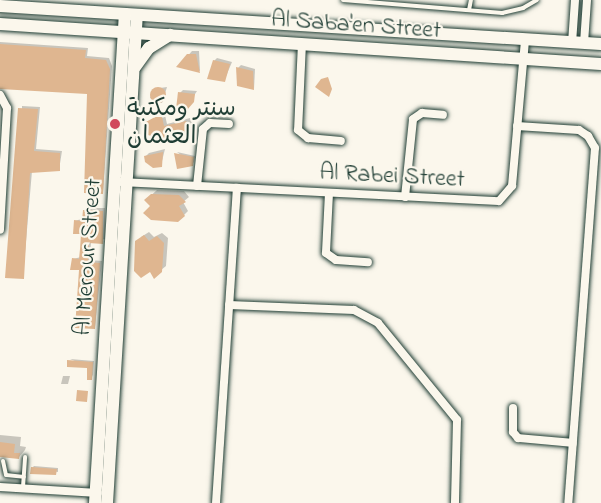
<!DOCTYPE html>
<html>
<head>
<meta charset="utf-8">
<style>
	body { margin:0 }
	#map { position:relative; width:601px; height:503px; overflow:hidden; background:#fbf7ec; font-family:"Indie Flower","Playpen Sans Arabic",sans-serif }
	div>[style] { position:absolute }
	.shadow>* { inset:0; background:#0003 }
	.building>* { inset:0; background:#dfb690 }
	.round { border-radius:50% }
	.roads { filter:drop-shadow(0 0 2px #1f3d34) drop-shadow(0 0 2px #1f3d34) }
	.lane>* { height:4px; margin:-2px; padding:0 2px; transform-origin:2px; border-radius:2px; background:#fbf7ec }
	.street>* { height:8px; margin:-4px; padding:0 4px; transform-origin:4px; border-radius:4px; background:#fbf7ec }
	.secondary>* { height:12px; margin:-6px; padding:0 6px; transform-origin:6px; border-radius:6px; background:#fbf7ec }
	.dots>* { width:16px; height:16px; translate:-50% -50%; box-sizing:border-box; border:3px solid #fbf7ec; border-radius:50% }
	span { translate:-50% -50%; white-space:nowrap; text-align:center; line-height:1.15; -webkit-text-stroke:4.5px #fbf7ec; paint-order:stroke }
	.street-label { font-size:24px; color:#1f3d34 }
	.poi-label { font-size:24px; color:#1f3d34 }
	.left { translate:0 -50%; text-align:left }
</style>
</head>
<body>
<div id="map">
	<div class="shadow">
		<div style="clip-path:polygon(0 42px,88px 48px,87px 56px,109px 58px,112px 66px,103px 192px,89px 92px,0 87px)"></div>
		<div style="clip-path:polygon(192px 51px,199px 51px,200px 71px,179px 66px)"></div>
		<div style="clip-path:polygon(217px 58px,232px 62px,224px 81px,214px 61px)"></div>
		<div style="clip-path:polygon(241px 65px,255px 69px,254px 89px,238px 68px)"></div>
		<div style="clip-path:polygon(167px 87px,162px 103px,150px 98px,153px 89px)"></div>
		<div style="clip-path:polygon(183px 90px,197px 91px,186px 108px,180px 93px)"></div>
		<div style="clip-path:polygon(22px 106px,40px 107px,36px 149px,62px 151px,59px 170px,32px 171px,23px 277px)"></div>
		<div style="clip-path:polygon(165px 115px,167px 124px,190px 118px,196px 132px,193px 135px,145px 123px)"></div>
		<div style="clip-path:polygon(165px 149px,161px 165px,146px 156px,149px 153px)"></div>
		<div style="clip-path:polygon(177px 152px,195px 156px,194px 162px,192px 164px)"></div>
		<div style="clip-path:polygon(157px 190px,184px 191px,189px 197px,183px 202px,188px 211px,184px 215px,152px 206px,146px 200px)"></div>
		<div style="clip-path:polygon(87px 208px,105px 208px,105px 239px,91px 242px,90px 260px,102px 261px,95px 327px,81px 269px,73px 259px,81px 257px,82px 233px,75px 221px,84px 218px)"></div>
		<div style="clip-path:polygon(149px 232px,154px 237px,162px 233px,168px 238px,166px 266px,161px 270px,141px 237px)"></div>
		<div style="clip-path:polygon(70px 359px,94px 361px,93px 377px,89px 367px)"></div>
		<div style="clip-path:polygon(63px 376px,70px 376px,68px 384px,61px 384px)"></div>
		<div style="clip-path:polygon(0 435px,21px 437px,20px 446px,26px 447px,25px 450px,19px 457px,0 455px)"></div>
		<div style="clip-path:polygon(34px 466px,58px 468px,58px 472px,32px 468px)"></div>
	</div>
	<div class="building">
		<div style="clip-path:polygon(0 44px,86px 50px,85px 58px,106px 60px,110px 69px,103px 194px,84px 193px,87px 94px,0 89px)"></div>
		<div style="clip-path:polygon(187px 54px,196px 54px,200px 73px,176px 67px)"></div>
		<div style="clip-path:polygon(213px 60px,230px 64px,225px 82px,207px 79px)"></div>
		<div style="clip-path:polygon(236px 67px,253px 71px,254px 90px,237px 86px)"></div>
		<div style="clip-path:polygon(328px 77px,332px 89px,329px 97px,315px 87px,321px 79px)"></div>
		<div class="round" style="left:150px;top:87px;width:16px;height:16px"></div>
		<div style="clip-path:polygon(178px 92px,195px 94px,194px 102px,187px 110px,176px 109px)"></div>
		<div style="clip-path:polygon(18px 108px,38px 109px,34px 151px,60px 153px,60px 171px,30px 173px,24px 279px,5px 278px)"></div>
		<div style="clip-path:polygon(155px 117px,162px 117px,164px 126px,186px 121px,190px 128px,194px 128px,194px 136px,161px 138px,143px 134px,144px 123px)"></div>
		<div style="clip-path:polygon(163px 152px,162px 167px,153px 168px,145px 162px,144px 156px)"></div>
		<div style="clip-path:polygon(174px 153px,194px 157px,193px 166px,177px 169px)"></div>
		<div style="clip-path:polygon(151px 194px,179px 195px,186px 202px,179px 206px,185px 216px,178px 222px,151px 220px,143px 213px,150px 206px,144px 200px)"></div>
		<div style="clip-path:polygon(83px 210px,103px 211px,103px 244px,89px 243px,88px 262px,100px 263px,95px 329px,75px 328px,79px 270px,70px 270px,72px 258px,79px 259px,80px 249px,81px 234px,73px 234px,74px 220px,82px 221px)"></div>
		<div style="clip-path:polygon(144px 235px,149px 241px,157px 236px,164px 243px,162px 272px,154px 279px,150px 272px,141px 278px,134px 271px,135px 241px)"></div>
		<div style="clip-path:polygon(67px 360px,93px 362px,92px 380px,87px 380px,87px 368px,67px 367px)"></div>
		<div style="clip-path:polygon(77px 390px,88px 391px,87px 402px,76px 401px)"></div>
		<div style="clip-path:polygon(0 442px,15px 444px,14px 453px,20px 453px,19px 459px,0 457px)"></div>
		<div style="clip-path:polygon(31px 467px,57px 469px,56px 475px,30px 474px)"></div>
	</div>
	<div class="roads">
		<div class="lane">
			<div style="left:343px;top:0;width:160px;rotate:4.7deg"></div>
			<div style="left:502px;top:13px;width:22px;rotate:-13deg"></div>
			<div style="left:523px;top:8px;width:16px;rotate:-30deg"></div>
			<div style="left:469px;top:10px;width:10px;rotate:-79deg"></div>
			<div style="left:3px;top:461px;width:14px;rotate:78deg"></div>
			<div style="left:6px;top:475px;width:18px;rotate:6deg"></div>
			<div style="left:23px;top:487px;width:30px;rotate:-86deg"></div>
		</div>
		<div class="street">
			<div style="left:302px;top:43px;width:87px;rotate:92.6deg"></div>
			<div style="left:298px;top:130px;width:13px;rotate:39deg"></div>
			<div style="left:308px;top:138px;width:33px;rotate:5deg"></div>
			<div style="left:572px;top:43px;width:43px;rotate:-86deg"></div>
			<div style="left:584px;top:43px;width:43px;rotate:-86deg"></div>
			<div style="left:0;top:95px;width:15px;rotate:62deg"></div>
			<div style="left:7px;top:108px;width:122px;rotate:93.3deg"></div>
			<div style="left:517px;top:126px;width:62px;rotate:3.7deg"></div>
			<div style="left:579px;top:130px;width:11px;rotate:34deg"></div>
			<div style="left:588px;top:136px;width:14px;rotate:60deg"></div>
			<div style="left:595px;top:148px;width:356px;rotate:94.3deg"></div>
			<div style="left:121px;top:182px;width:378px;rotate:2.9deg"></div>
			<div style="left:499px;top:201px;width:20px;rotate:-49deg"></div>
			<div style="left:512px;top:186px;width:147px;rotate:-84.9deg"></div>
			<div style="left:197px;top:186px;width:57px;rotate:-84deg"></div>
			<div style="left:203px;top:129px;width:9px;rotate:-41deg"></div>
			<div style="left:210px;top:123px;width:19px;rotate:3deg"></div>
			<div style="left:329px;top:193px;width:60px;rotate:92.9deg"></div>
			<div style="left:326px;top:253px;width:12px;rotate:35deg"></div>
			<div style="left:336px;top:260px;width:32px;rotate:4deg"></div>
			<div style="left:405px;top:197px;width:78px;rotate:-84.1deg"></div>
			<div style="left:413px;top:119px;width:11px;rotate:-34deg"></div>
			<div style="left:422px;top:113px;width:21px;rotate:5deg"></div>
			<div style="left:229px;top:305px;width:125px;rotate:2.3deg"></div>
			<div style="left:354px;top:310px;width:27px;rotate:28deg"></div>
			<div style="left:378px;top:323px;width:125px;rotate:50.8deg"></div>
			<div style="left:457px;top:420px;width:83px;rotate:91.4deg"></div>
			<div style="left:513px;top:408px;width:24px;rotate:90deg"></div>
			<div style="left:513px;top:432px;width:8px;rotate:50deg"></div>
			<div style="left:518px;top:438px;width:55px;rotate:5.2deg"></div>
			<div style="left:0;top:487px;width:98px;rotate:3.5deg"></div>
			<div style="left:216px;top:503px;width:316px;rotate:-86.2deg"></div>
		</div>
		<div class="secondary">
			<div style="left:0;top:6px;width:602px;rotate:3.62deg"></div>
			<div style="left:0;top:24px;width:602px;rotate:3.81deg"></div>
			<div style="left:135px;top:67px;width:24px;rotate:-54deg"></div>
			<div style="left:149px;top:48px;width:25px;rotate:-32deg"></div>
			<div style="left:95px;top:503px;width:490px;rotate:-86.5deg"></div>
			<div style="left:107px;top:503px;width:489px;rotate:-86.5deg"></div>
		</div>
	</div>
	<div class="dots">
		<div style="left:115px;top:124px;background:#d1495b"></div>
	</div>
	<div class="street-label">
		<span style="left:356px;top:26px;rotate:4deg">Al Saba'en Street</span>
		<span style="left:392px;top:177px;rotate:3deg">Al Rabei Street</span>
		<span style="left:89px;top:257px;rotate:-86deg">Al Merour Street</span>
	</div>
	<div class="poi-label">
		<span class="left" style="left:127px;top:124px">سنتر ومكتبة<br>العثمان</span>
	</div>
</div>
</body>
</html>
